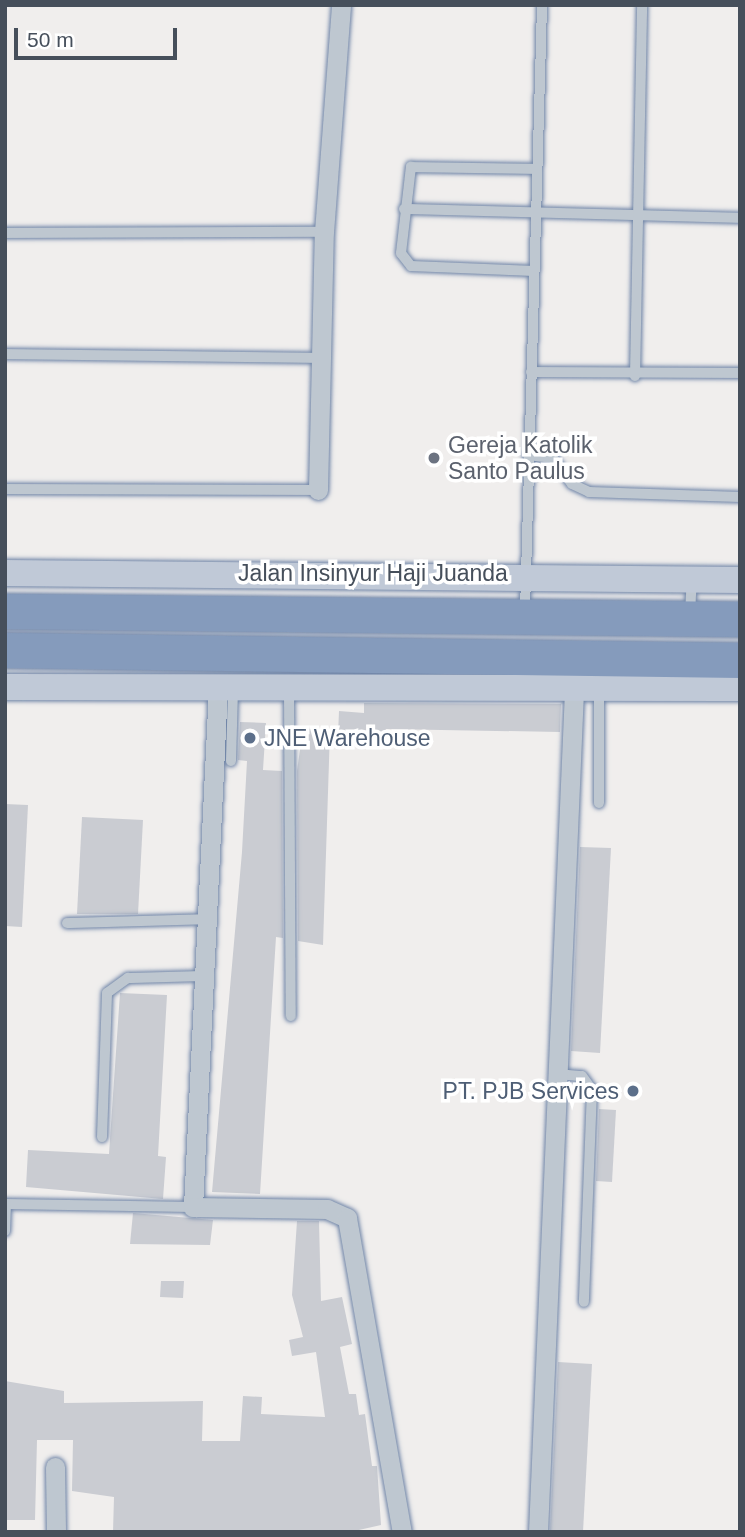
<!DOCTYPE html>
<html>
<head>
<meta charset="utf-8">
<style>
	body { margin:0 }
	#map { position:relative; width:745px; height:1537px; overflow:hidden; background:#f0eeed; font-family:Arial,sans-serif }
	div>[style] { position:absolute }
	.building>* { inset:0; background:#caccd2 }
	.roads { filter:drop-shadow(0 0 2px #7186a8) drop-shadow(0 0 2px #7186a8) }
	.lane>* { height:10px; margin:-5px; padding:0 5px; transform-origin:5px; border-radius:5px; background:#bec7d0 }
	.street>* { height:19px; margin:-9.5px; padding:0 9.5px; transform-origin:9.5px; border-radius:9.5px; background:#bec7d0 }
	.secondary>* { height:26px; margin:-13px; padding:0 13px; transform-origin:13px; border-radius:13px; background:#c0c9d7 }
	.highway>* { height:35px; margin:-17.5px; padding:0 17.5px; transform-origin:17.5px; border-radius:17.5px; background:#859bbc }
	.dots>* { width:19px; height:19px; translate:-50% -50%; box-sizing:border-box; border:4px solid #fff; border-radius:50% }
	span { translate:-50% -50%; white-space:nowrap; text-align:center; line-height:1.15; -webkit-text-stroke:7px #fff; paint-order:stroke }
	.worship-label { font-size:23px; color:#5b616d }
	.left { translate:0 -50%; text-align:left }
	.street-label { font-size:23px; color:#464f5b }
	.service-label { font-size:23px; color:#4e5e75 }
	.right { translate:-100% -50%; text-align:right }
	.frame { position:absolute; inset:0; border:7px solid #464f5b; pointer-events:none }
	.scale { position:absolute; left:14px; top:28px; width:163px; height:32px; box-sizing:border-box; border:4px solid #464f5b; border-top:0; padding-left:9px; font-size:21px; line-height:24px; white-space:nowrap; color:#464f5b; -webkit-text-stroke:5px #fff; paint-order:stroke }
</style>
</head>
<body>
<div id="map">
	<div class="building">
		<div style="clip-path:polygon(364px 703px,561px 704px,560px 732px,386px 729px,385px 738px,338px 735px,339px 711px,364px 713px)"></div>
		<div style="clip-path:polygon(240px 722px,266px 723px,263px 770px,282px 771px,283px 938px,276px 937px,260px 1194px,212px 1192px,242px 852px,247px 761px,238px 760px)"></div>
		<div style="clip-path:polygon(303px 728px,330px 731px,323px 945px,298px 941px,297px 771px)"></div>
		<div style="clip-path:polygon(5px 804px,28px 805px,22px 927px,5px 926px)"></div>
		<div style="clip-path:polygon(82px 817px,143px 820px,138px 914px,77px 914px)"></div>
		<div style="clip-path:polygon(580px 847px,611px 848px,600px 1053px,571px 1051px)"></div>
		<div style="clip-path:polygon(120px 993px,167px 995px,158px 1156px,166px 1157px,163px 1199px,26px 1187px,28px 1150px,109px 1154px)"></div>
		<div style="clip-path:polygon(599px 1109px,616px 1110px,612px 1182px,596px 1181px)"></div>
		<div style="clip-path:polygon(133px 1213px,213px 1220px,210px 1245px,130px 1244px)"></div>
		<div style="clip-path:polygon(297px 1221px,319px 1221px,321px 1301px,342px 1297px,352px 1344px,340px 1347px,349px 1394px,356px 1394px,359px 1415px,365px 1414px,372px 1466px,377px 1466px,381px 1525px,350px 1532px,113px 1532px,114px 1497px,72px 1491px,73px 1440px,37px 1440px,35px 1520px,5px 1520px,5px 1381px,64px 1391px,64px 1403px,203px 1401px,202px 1441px,240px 1441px,243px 1396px,262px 1397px,261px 1414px,325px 1417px,316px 1352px,292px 1356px,289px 1340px,303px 1337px,292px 1295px)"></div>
		<div style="clip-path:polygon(161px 1281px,184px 1281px,183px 1298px,160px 1297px)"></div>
		<div style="clip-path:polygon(558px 1362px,592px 1364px,583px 1532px,550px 1532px)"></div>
	</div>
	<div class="roads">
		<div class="lane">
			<div style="left:404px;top:209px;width:336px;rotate:1.5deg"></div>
			<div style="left:5px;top:233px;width:319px;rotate:-0.2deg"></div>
			<div style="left:534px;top:271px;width:123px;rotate:-177.7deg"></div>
			<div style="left:411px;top:266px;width:16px;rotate:-128deg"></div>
			<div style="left:401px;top:253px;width:87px;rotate:-83.4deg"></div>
			<div style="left:411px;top:167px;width:126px;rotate:0.9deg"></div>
			<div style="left:5px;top:354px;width:316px;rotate:0.7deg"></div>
			<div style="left:531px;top:372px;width:209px;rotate:0.3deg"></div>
			<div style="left:635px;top:376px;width:371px;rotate:-88.9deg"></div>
			<div style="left:528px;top:455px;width:25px;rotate:7deg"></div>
			<div style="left:553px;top:458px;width:32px;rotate:54deg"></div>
			<div style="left:572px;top:484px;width:19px;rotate:25deg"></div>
			<div style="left:589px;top:492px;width:151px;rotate:1.9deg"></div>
			<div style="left:5px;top:489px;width:313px;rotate:0.2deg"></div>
			<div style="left:525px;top:611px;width:606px;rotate:-88.39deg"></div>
			<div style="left:690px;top:614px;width:34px;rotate:-87deg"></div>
			<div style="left:289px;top:688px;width:328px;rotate:89.7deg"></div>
			<div style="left:231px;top:761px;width:73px;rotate:-88.4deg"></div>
			<div style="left:599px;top:803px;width:114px;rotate:-90deg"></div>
			<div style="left:67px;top:923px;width:141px;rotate:-1.6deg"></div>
			<div style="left:557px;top:1074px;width:25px;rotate:5deg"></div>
			<div style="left:582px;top:1076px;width:17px;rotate:54deg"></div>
			<div style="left:592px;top:1090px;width:212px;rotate:92.2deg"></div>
			<div style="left:102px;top:1137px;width:144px;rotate:-88deg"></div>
			<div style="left:107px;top:993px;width:26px;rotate:-36deg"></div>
			<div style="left:128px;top:978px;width:78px;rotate:-1.5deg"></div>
			<div style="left:5px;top:1204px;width:188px;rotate:0.9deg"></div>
			<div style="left:5px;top:1231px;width:27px;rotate:-88deg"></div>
		</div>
		<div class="street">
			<div style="left:318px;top:490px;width:258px;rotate:-88.7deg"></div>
			<div style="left:324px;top:232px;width:228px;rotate:-85.7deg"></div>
			<div style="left:218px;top:688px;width:520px;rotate:92.76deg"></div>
			<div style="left:193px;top:1207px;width:134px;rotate:0.9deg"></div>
			<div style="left:327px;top:1209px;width:22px;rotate:24deg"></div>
			<div style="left:347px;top:1218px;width:319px;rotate:80.1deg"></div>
			<div style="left:55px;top:1467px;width:65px;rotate:89.1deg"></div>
			<div style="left:538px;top:1532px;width:844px;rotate:-87.55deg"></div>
		</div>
		<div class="secondary">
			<div style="left:5px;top:573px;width:735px;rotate:0.55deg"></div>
			<div style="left:5px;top:687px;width:735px;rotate:0.08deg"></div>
		</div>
		<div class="highway">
			<div style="left:5px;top:611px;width:735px;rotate:0.62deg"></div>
			<div style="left:5px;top:650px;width:735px;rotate:0.78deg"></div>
		</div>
	</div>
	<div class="dots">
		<div style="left:434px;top:458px;background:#6b7280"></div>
		<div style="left:250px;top:738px;background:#5c6f8a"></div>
		<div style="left:633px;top:1091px;background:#5c6f8a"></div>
	</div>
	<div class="worship-label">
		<span class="left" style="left:448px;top:458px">Gereja Katolik<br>Santo Paulus</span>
	</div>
	<div class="street-label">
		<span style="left:373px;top:573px">Jalan Insinyur Haji Juanda</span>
	</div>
	<div class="service-label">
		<span class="left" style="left:264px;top:738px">JNE Warehouse</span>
		<span class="right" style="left:619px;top:1091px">PT. PJB Services</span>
	</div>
	<div class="frame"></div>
	<div class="scale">50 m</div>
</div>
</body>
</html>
